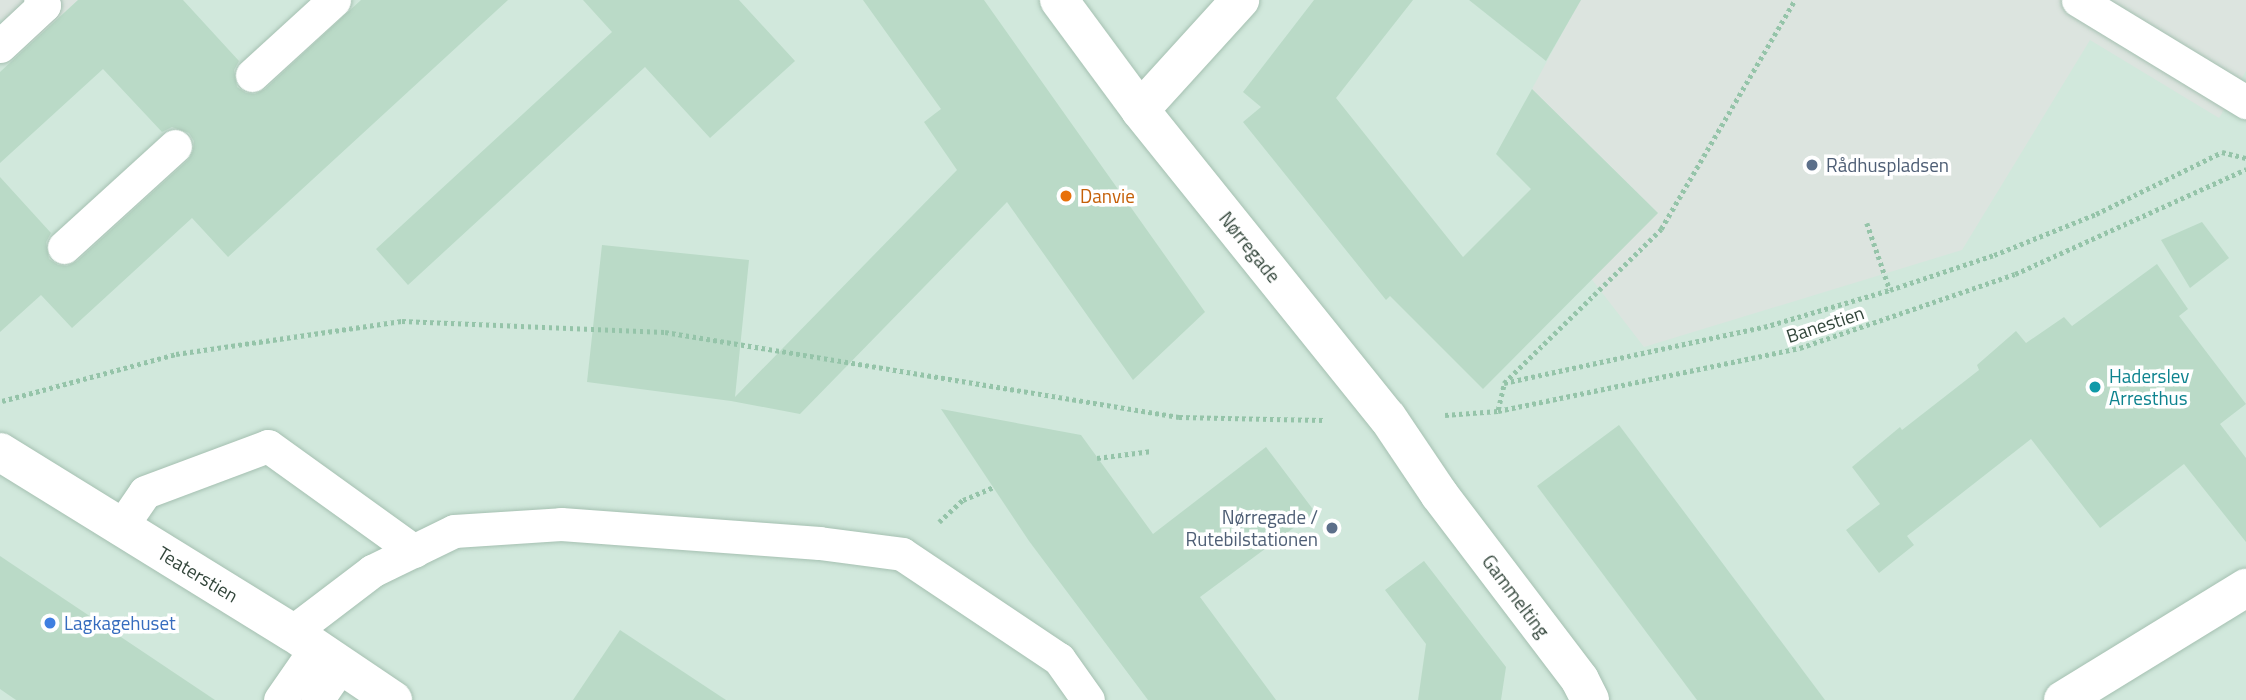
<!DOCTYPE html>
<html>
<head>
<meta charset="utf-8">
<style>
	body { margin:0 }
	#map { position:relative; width:2246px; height:700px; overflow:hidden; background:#e3f4eb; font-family:"Titillium Web",sans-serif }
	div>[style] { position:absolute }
	.residential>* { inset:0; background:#d1e8dc }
	.parking>* { inset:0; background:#dce4df }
	.building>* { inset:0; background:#badac7 }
	.path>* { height:4.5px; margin-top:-2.25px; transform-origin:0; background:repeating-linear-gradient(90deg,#95c4a9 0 3.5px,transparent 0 7px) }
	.roads { filter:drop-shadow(0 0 2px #a5c0b1) drop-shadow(0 0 2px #a5c0b1) }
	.service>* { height:33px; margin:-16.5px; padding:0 16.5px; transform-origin:16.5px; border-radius:16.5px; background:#fff }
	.minor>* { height:38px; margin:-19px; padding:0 19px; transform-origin:19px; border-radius:19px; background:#fff }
	.tertiary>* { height:38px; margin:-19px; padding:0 19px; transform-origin:19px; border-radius:19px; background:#fff }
	.dots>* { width:19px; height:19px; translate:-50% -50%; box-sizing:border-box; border:4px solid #fff; border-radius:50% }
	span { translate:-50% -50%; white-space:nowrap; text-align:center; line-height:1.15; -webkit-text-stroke:7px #fff; paint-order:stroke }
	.service-label { font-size:19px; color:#4e5e75 }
	.left { translate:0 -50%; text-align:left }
	.right { translate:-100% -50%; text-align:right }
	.food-label { font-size:19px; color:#c56008 }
	.street-label { font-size:19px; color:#33463b }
	.culture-label { font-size:19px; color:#0d838f }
	.shop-label { font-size:19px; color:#366cbe }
</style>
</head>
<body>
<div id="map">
	<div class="residential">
		<div style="clip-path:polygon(0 0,2246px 0,2246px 700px,0 700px)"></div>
	</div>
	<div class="parking">
		<div style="clip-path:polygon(0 0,78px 0,32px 42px,0 19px)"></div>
		<div style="clip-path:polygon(1580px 0,2246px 0,2246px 71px,2219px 118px,2090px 40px,1962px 250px,1644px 347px,1590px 277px,1658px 213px,1532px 89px)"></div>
	</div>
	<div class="building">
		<div style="clip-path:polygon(78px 0,183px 0,239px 61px,234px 70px,237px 87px,246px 93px,255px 94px,265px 89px,361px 0,508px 0,228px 257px,192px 218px,72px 328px,41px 295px,0 332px,0 177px,51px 233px,46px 242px,49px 259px,58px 265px,67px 266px,77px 261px,188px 160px,193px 151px,194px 141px,189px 133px,172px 127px,162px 132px,103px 69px,0 163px,0 72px)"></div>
		<div style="clip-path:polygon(583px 0,739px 0,795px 61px,710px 138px,645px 67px,408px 285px,376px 249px,612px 32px)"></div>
		<div style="clip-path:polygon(863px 0,984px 0,1205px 312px,1133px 380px,1007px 202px,800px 414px,731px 401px,587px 382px,602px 245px,749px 260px,735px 397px,957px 170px,924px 122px,941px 109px)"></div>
		<div style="clip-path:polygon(1314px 0,1413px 0,1336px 98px,1463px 257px,1531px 189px,1496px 154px,1532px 89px,1658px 213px,1483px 389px,1390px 296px,1386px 300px,1243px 122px,1261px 107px,1243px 92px)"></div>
		<div style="clip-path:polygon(1469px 0,1581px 0,1546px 61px)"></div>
		<div style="clip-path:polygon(2202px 222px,2229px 258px,2190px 288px,2161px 240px)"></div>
		<div style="clip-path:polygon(2157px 264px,2188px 309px,2179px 316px,2246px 404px,2220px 424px,2246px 458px,2246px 542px,2184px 464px,2100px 528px,2031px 439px,1907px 536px,1914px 545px,1879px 573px,1846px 530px,1880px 504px,1852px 467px,1900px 427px,1902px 430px,1979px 370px,1977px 365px,2016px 331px,2026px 343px,2064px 317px,2072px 326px)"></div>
		<div style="clip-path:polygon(941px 409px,1081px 435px,1153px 534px,1266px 447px,1315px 512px,1200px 597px,1276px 700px,1148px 700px,1029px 541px)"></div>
		<div style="clip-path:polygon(1619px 425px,1825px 700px,1697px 700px,1537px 486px)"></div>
		<div style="clip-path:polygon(0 556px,215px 700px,16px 700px,0 689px)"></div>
		<div style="clip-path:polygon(1424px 561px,1506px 667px,1501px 700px,1418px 700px,1426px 644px,1385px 590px)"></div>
		<div style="clip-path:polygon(620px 630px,726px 700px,573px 700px)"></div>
	</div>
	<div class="path">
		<div style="left:1867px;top:223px;width:71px;rotate:71.1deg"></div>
		<div style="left:1504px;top:383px;width:266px;rotate:-12.2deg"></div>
		<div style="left:1764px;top:327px;width:131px;rotate:-16.4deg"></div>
		<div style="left:1890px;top:290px;width:110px;rotate:-18.6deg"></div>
		<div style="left:1994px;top:255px;width:110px;rotate:-21.9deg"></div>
		<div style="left:2096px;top:214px;width:140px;rotate:-26.2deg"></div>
		<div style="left:2222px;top:152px;width:25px;rotate:14deg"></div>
		<div style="left:2px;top:401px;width:180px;rotate:-15.1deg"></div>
		<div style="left:176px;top:354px;width:228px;rotate:-8.3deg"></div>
		<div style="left:402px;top:321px;width:263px;rotate:2.4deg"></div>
		<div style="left:665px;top:332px;width:521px;rotate:9.39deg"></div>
		<div style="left:1179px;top:417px;width:145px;rotate:1.2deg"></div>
		<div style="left:1498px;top:410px;width:28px;rotate:-77deg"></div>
		<div style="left:1504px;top:383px;width:220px;rotate:-44.4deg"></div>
		<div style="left:1661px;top:229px;width:265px;rotate:-59.7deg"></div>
		<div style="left:1445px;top:415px;width:53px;rotate:-4.3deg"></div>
		<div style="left:1498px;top:411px;width:309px;rotate:-11.8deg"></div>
		<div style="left:1800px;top:348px;width:227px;rotate:-19deg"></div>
		<div style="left:2015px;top:274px;width:254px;rotate:-24.4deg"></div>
		<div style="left:1097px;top:458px;width:55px;rotate:-7.3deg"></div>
		<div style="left:939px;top:522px;width:33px;rotate:-43deg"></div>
		<div style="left:963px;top:500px;width:33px;rotate:-23deg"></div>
	</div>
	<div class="roads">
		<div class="service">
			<div style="left:2078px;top:0;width:197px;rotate:31.3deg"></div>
			<div style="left:0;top:46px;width:60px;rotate:-43deg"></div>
			<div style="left:44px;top:5px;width:6px;rotate:-129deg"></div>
			<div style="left:252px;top:75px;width:111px;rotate:-42.4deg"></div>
			<div style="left:64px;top:247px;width:150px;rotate:-42.3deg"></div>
			<div style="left:121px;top:527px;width:42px;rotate:-55.6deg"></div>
			<div style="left:145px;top:492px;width:131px;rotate:-20.5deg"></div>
			<div style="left:268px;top:446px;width:180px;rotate:35.7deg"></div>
			<div style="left:292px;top:632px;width:101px;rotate:-37.3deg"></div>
			<div style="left:372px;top:571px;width:91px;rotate:-26deg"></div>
			<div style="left:454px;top:531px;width:107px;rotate:-3.7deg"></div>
			<div style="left:561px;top:524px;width:259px;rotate:4.2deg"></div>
			<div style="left:819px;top:543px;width:84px;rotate:7.5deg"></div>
			<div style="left:902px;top:554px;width:189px;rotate:33.8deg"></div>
			<div style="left:1059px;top:659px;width:50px;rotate:54.7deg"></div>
			<div style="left:280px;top:700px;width:63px;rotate:-55.3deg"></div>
			<div style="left:317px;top:700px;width:42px;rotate:-55.6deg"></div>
		</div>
		<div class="minor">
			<div style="left:1059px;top:0;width:137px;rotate:53.6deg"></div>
			<div style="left:1140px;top:110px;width:395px;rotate:51.2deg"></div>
			<div style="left:1388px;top:418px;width:92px;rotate:56.1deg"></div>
			<div style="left:1439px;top:494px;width:233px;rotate:52.8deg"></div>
			<div style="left:1580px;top:680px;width:22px;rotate:63deg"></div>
			<div style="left:1140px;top:110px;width:149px;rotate:-47.7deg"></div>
		</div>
		<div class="tertiary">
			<div style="left:0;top:452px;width:343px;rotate:31.7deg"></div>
			<div style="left:292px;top:632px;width:122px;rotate:34deg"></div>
			<div style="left:2063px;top:700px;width:215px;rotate:-31.5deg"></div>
		</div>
	</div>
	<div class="dots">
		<div style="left:1812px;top:165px;background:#5c6f8a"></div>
		<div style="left:1066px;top:196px;background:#e8710a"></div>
		<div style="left:2095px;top:387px;background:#0f9aa8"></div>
		<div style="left:1332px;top:528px;background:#5c6f8a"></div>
		<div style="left:50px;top:623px;background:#3f7fe0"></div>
	</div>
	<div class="service-label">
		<span class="left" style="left:1826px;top:165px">Rådhuspladsen</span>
		<span class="right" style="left:1318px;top:528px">Nørregade /<br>Rutebilstationen</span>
	</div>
	<div class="food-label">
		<span class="left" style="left:1080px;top:196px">Danvie</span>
	</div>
	<div class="street-label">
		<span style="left:1250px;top:247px;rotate:51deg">Nørregade</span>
		<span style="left:1825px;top:324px;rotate:-18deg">Banestien</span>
		<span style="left:198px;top:574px;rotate:31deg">Teaterstien</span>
		<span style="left:1516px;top:596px;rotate:53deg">Gammelting</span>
	</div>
	<div class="culture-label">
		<span class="left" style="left:2109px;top:387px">Haderslev<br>Arresthus</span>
	</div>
	<div class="shop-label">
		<span class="left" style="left:64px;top:623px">Lagkagehuset</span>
	</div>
</div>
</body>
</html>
